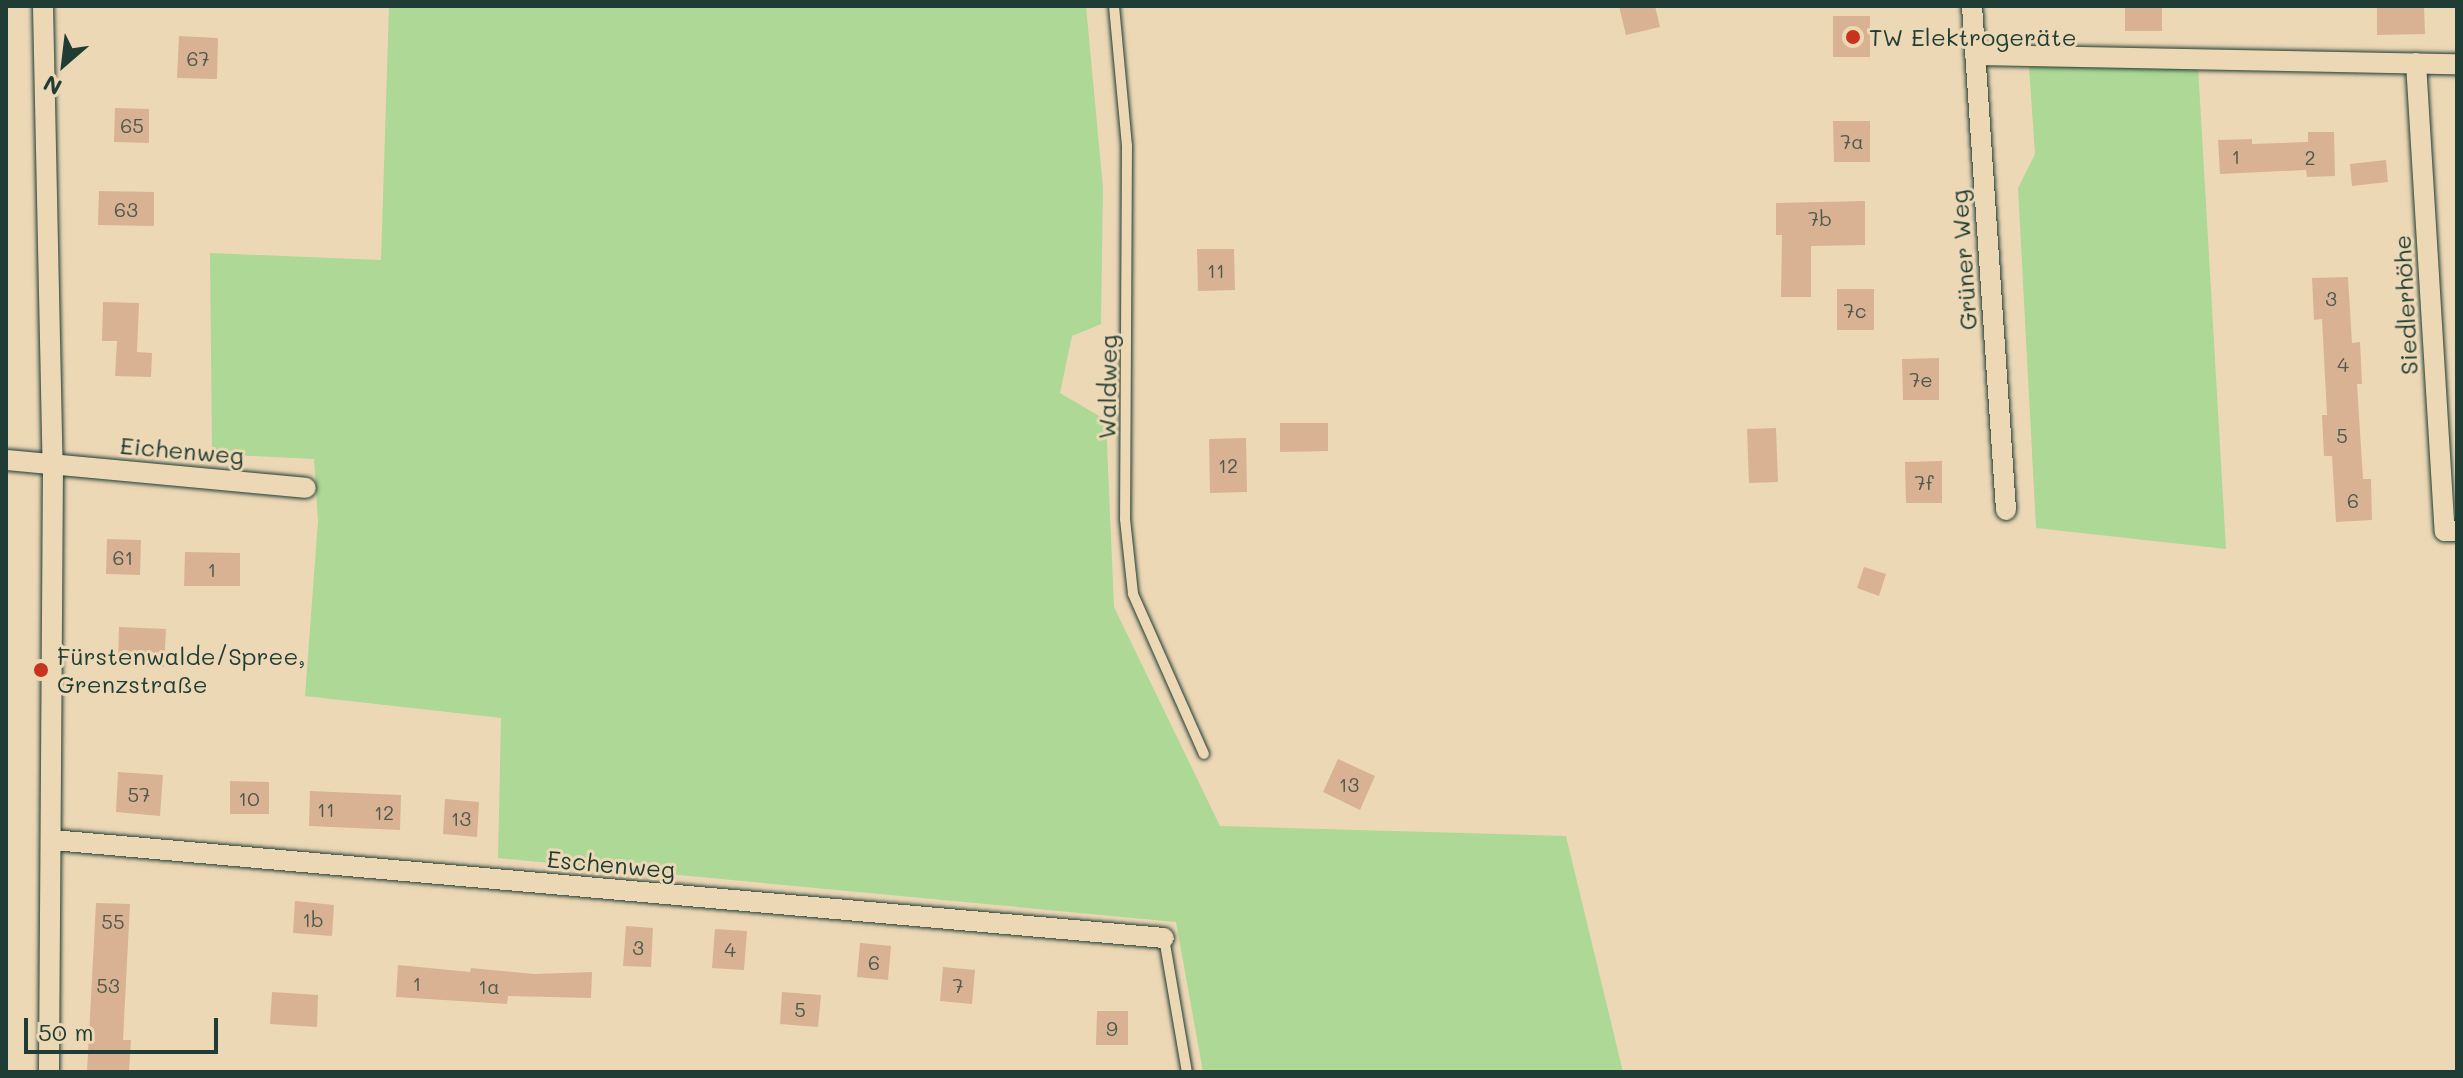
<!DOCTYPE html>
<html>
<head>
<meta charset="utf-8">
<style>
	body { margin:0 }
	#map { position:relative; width:2463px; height:1078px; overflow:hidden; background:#edd8b6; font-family:Mali,sans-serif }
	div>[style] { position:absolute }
	.green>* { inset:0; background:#aed896 }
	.building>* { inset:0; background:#d8b293 }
	.roads { filter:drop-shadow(0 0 2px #1f3d34) drop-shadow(0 0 2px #1f3d34) }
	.lane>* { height:10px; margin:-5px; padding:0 5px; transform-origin:5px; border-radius:5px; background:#edd8b6 }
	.street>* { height:20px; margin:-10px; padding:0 10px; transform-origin:10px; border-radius:10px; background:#edd8b6 }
	.dots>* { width:22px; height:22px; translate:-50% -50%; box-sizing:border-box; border:4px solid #edd8b6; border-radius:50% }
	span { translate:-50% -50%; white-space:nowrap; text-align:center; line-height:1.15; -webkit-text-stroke:6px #edd8b6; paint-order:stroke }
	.number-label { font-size:20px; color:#4d5a4c }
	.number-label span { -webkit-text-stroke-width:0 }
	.poi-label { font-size:24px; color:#1f3d34 }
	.left { translate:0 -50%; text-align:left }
	.street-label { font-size:24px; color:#1f3d34 }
	.frame { position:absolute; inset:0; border:8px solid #1f3d34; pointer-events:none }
	.north { position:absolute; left:24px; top:24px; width:80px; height:80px; -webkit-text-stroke:6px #edd8b6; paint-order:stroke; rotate:208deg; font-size:22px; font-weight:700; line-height:32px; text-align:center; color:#1f3d34 }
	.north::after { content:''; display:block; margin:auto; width:28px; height:36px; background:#1f3d34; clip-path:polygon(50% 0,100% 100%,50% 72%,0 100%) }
	.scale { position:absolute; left:24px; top:1018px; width:194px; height:36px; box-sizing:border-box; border:4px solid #1f3d34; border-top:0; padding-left:10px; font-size:24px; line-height:28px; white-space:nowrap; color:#1f3d34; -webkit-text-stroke:6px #edd8b6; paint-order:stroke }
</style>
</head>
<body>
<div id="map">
	<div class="green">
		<div style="clip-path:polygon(389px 6px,1086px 6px,1103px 188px,1101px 324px,1072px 336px,1060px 393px,1106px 420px,1114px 607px,1220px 826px,1566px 836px,1623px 1072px,1203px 1072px,1176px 922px,498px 858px,501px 718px,305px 696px,318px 521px,314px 459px,212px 454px,210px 253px,381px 260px)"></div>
		<div style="clip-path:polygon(2198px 66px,2226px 549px,2036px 528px,2018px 188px,2035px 154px,2029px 67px)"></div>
	</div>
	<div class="building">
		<div style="clip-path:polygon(1619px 6px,1655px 6px,1660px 27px,1626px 35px)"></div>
		<div style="clip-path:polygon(2125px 6px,2162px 6px,2162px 31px,2125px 31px)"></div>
		<div style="clip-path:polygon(2377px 6px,2424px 6px,2425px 34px,2377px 35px)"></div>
		<div style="clip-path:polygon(1833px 16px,1870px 16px,1870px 57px,1833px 57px)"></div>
		<div style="clip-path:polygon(179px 36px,218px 38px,217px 79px,177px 78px)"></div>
		<div style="clip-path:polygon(115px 108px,149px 109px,149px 143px,114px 142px)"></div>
		<div style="clip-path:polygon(1833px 121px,1870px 121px,1870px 162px,1834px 162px)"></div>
		<div style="clip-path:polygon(2308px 132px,2334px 132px,2335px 176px,2307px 177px,2306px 170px,2220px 174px,2218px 140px,2252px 139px,2252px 144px,2308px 142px)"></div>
		<div style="clip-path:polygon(2386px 160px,2388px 182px,2352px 186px,2350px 164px)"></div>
		<div style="clip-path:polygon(99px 191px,154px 192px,154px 226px,98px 225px)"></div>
		<div style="clip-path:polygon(1865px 201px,1865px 245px,1811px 246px,1811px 297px,1781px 297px,1782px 235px,1776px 235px,1776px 203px)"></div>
		<div style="clip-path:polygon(1197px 249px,1234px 249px,1235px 290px,1198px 291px)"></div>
		<div style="clip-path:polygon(2348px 277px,2352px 343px,2360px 342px,2362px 384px,2357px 384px,2363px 479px,2371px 479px,2372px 520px,2336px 522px,2332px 456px,2324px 456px,2322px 415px,2327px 415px,2322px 319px,2314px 320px,2312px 278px)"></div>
		<div style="clip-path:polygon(1837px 289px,1874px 289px,1874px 330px,1837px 330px)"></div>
		<div style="clip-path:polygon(103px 302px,139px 303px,137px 352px,152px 353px,151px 377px,115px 376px,117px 341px,102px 341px)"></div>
		<div style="clip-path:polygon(1939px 358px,1939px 400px,1903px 400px,1902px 359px)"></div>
		<div style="clip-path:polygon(1280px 423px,1328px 423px,1328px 451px,1280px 452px)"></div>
		<div style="clip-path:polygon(1776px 428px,1778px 482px,1749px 483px,1747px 429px)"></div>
		<div style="clip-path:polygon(1246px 438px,1247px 492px,1210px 493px,1209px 439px)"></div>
		<div style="clip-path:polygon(1942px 461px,1942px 503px,1906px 503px,1905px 462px)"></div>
		<div style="clip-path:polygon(107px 539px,141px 540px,140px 575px,106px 574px)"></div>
		<div style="clip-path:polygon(185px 552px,240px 553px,240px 586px,184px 586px)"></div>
		<div style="clip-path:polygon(1864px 567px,1886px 574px,1879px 596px,1857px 588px)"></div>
		<div style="clip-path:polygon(119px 627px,166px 629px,164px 667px,118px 665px)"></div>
		<div style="clip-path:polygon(1338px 759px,1375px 776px,1360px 810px,1323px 792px)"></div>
		<div style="clip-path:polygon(118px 772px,163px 775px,160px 816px,116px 812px)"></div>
		<div style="clip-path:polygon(230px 781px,269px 782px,269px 814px,230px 814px)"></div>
		<div style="clip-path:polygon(310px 791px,401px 795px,400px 830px,309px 826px)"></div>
		<div style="clip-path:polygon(445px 799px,479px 802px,477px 837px,443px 834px)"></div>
		<div style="clip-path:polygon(295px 901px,334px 905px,332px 936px,293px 933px)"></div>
		<div style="clip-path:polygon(96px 903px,130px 904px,123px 1040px,131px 1040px,129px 1072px,87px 1072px)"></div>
		<div style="clip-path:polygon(626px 926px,653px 928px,651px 967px,623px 966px)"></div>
		<div style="clip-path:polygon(715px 929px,747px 931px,744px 970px,712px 968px)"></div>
		<div style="clip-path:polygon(860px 943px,891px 946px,888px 980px,857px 977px)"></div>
		<div style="clip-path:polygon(398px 965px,470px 972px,471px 968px,534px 974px,592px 972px,591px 998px,508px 996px,507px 1004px,396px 997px)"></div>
		<div style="clip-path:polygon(943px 967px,975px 970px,972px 1004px,940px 1001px)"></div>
		<div style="clip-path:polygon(272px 992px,318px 995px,317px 1027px,270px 1024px)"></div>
		<div style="clip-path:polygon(782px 992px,821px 995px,818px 1027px,780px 1024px)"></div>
		<div style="clip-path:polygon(1097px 1011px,1128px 1011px,1128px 1045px,1096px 1045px)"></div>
	</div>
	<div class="roads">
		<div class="lane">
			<div style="left:1114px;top:6px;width:141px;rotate:84.7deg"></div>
			<div style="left:1127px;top:146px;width:373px;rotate:90.3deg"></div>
			<div style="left:1125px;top:519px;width:75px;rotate:83.9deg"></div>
			<div style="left:1133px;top:594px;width:175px;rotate:66.1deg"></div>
			<div style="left:1164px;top:938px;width:136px;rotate:80.3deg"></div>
		</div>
		<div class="street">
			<div style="left:43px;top:6px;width:459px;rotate:88.8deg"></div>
			<div style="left:53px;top:465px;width:607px;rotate:90.38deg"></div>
			<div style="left:1972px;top:6px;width:505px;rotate:86.14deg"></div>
			<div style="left:1975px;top:55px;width:482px;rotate:1.1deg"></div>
			<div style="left:2416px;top:63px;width:469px;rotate:86.5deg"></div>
			<div style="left:2445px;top:531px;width:12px"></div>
			<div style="left:6px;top:460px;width:301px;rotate:5.3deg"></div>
			<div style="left:53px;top:840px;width:1115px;rotate:5.04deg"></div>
		</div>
	</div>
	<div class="dots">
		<div style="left:1853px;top:37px;background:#c8321e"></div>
		<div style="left:41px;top:670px;background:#c8321e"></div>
	</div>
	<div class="number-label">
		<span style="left:198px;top:58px">67</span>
		<span style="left:132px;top:125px">65</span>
		<span style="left:1852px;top:141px">7a</span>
		<span style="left:2236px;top:156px">1</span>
		<span style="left:2310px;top:157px">2</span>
		<span style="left:126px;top:209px">63</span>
		<span style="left:1820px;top:218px">7b</span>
		<span style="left:1216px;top:270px">11</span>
		<span style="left:2331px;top:298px">3</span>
		<span style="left:1855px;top:310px">7c</span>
		<span style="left:2343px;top:364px">4</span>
		<span style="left:1921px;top:379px">7e</span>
		<span style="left:2342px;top:435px">5</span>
		<span style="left:1228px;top:465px">12</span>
		<span style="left:1924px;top:482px">7f</span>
		<span style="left:2353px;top:500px">6</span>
		<span style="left:123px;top:557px">61</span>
		<span style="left:212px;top:569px">1</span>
		<span style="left:1349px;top:784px">13</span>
		<span style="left:139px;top:794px">57</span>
		<span style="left:249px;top:798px">10</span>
		<span style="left:326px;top:809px">11</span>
		<span style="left:384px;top:812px">12</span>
		<span style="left:461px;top:818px">13</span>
		<span style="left:313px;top:919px">1b</span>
		<span style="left:113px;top:921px">55</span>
		<span style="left:638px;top:947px">3</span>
		<span style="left:730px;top:949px">4</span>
		<span style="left:874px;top:962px">6</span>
		<span style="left:417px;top:983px">1</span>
		<span style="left:108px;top:985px">53</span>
		<span style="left:958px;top:985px">7</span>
		<span style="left:489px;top:986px">1a</span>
		<span style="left:800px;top:1009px">5</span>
		<span style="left:1112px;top:1028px">9</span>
	</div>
	<div class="poi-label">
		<span class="left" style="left:1869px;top:37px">TW Elektrogeräte</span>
		<span class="left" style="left:57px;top:670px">Fürstenwalde/Spree,<br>Grenzstraße</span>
	</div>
	<div class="street-label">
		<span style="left:1963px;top:260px;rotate:-94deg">Grüner Weg</span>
		<span style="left:2405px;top:305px;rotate:-93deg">Siedlerhöhe</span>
		<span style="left:1107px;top:387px;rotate:-89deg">Waldweg</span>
		<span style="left:182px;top:450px;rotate:5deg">Eichenweg</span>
		<span style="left:611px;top:864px;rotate:5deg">Eschenweg</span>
	</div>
	<div class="frame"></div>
	<div class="north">N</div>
	<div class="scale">50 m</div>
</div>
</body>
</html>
